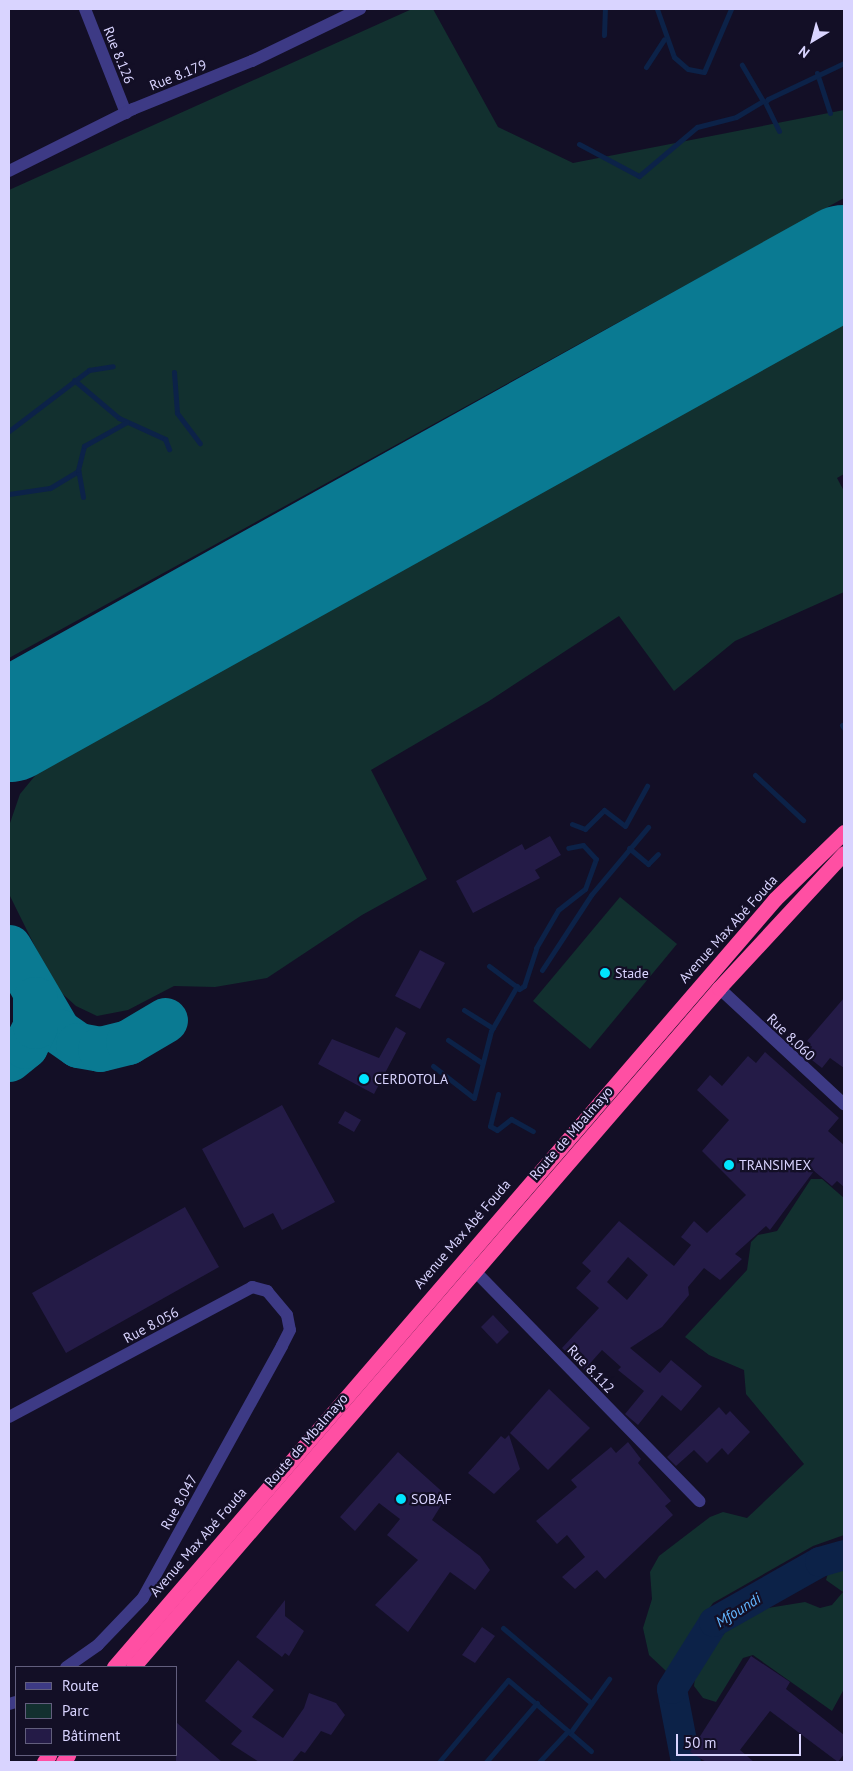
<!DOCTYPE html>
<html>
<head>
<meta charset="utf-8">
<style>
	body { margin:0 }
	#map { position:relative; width:853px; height:1771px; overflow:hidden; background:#130f26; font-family:"PT Sans",sans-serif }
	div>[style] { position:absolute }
	.green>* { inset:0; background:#12302f }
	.stream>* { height:5px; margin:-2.5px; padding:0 2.5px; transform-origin:2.5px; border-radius:2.5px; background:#0c2248 }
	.river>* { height:30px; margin:-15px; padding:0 15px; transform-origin:15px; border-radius:15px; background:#0c2248 }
	.taxiway>* { height:45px; margin:-22.5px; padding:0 22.5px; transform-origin:22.5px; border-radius:22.5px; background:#0a7a92 }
	.runway>* { height:112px; margin:-56px; padding:0 56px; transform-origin:56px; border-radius:56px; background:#0a7a92 }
	.building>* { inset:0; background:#241b47 }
	.minor>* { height:12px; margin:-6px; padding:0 6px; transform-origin:6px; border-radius:6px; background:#3d3a85 }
	.highway>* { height:15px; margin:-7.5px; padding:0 7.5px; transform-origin:7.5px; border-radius:7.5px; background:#ff4fa3 }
	.dots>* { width:14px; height:14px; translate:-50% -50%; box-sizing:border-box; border:2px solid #130f26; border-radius:50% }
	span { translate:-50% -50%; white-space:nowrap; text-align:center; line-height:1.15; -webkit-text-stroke:4.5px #130f26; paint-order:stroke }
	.street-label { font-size:14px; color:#d9d4ff }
	.poi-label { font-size:14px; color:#d9d4ff }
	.left { translate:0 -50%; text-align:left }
	.water-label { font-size:15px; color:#62b6ff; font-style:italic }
	.frame { position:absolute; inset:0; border:10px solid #d9d4ff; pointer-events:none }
	.legend { position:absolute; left:15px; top:1666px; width:162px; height:90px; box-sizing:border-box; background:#130f26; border:1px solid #625e7d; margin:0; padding:6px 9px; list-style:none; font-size:15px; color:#d9d4ff }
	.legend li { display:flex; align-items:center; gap:10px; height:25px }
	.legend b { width:25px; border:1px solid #625e7d }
	.north { position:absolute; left:788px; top:15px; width:50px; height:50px; -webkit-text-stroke:4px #130f26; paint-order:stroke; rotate:217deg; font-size:14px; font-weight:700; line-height:20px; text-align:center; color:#d9d4ff }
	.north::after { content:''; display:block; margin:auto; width:18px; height:22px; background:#d9d4ff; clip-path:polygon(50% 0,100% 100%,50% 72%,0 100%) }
	.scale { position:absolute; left:676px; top:1734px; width:125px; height:22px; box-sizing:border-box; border:2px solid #d9d4ff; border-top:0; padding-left:6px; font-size:15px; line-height:18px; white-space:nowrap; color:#d9d4ff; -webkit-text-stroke:4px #130f26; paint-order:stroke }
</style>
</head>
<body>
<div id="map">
	<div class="green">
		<div style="clip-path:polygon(412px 9px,433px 9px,498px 127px,573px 163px,844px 110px,844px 198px,9px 658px,9px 190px)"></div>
		<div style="clip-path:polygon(844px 322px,844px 474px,837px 478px,844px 491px,844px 592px,735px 641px,674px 691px,619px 616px,489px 701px,371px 770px,427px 879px,362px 915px,267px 978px,215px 987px,174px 986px,128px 1010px,97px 1016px,76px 1006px,55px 987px,9px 894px,9px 826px,20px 794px,48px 760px)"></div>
		<div style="clip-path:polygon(620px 897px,677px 944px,590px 1049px,533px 1001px)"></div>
		<div style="clip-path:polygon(811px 1179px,822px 1179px,844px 1198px,844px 1535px,813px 1546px,713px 1603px,666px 1671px,649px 1655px,643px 1628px,652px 1599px,650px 1572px,659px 1556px,710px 1517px,723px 1512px,747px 1518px,804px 1464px,746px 1394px,744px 1370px,709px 1355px,685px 1337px,747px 1270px,751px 1242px,758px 1235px,777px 1231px)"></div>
		<div style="clip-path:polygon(844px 1563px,844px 1689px,832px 1711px,753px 1655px,743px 1658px,716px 1702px,703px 1698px,694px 1686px,696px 1670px,726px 1631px,768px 1608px,805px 1602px,820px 1608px,832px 1605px,843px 1592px,826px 1580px,829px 1570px)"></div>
	</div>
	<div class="stream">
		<div style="left:657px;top:9px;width:51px;rotate:70.5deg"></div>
		<div style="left:674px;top:57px;width:18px;rotate:41deg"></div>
		<div style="left:688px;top:69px;width:16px;rotate:11deg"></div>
		<div style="left:704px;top:72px;width:69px;rotate:-66.8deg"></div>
		<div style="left:604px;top:35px;width:26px;rotate:-88deg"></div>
		<div style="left:646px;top:67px;width:33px;rotate:-57deg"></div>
		<div style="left:817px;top:73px;width:42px;rotate:72deg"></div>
		<div style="left:779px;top:131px;width:32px;rotate:-116deg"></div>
		<div style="left:765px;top:102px;width:4px;rotate:-45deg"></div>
		<div style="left:768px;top:99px;width:84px;rotate:-25.3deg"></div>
		<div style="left:579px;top:144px;width:68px;rotate:28.1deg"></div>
		<div style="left:639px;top:176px;width:76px;rotate:-40.2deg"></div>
		<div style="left:697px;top:127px;width:40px;rotate:-14.4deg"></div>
		<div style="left:736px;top:117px;width:31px;rotate:-31deg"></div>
		<div style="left:763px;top:101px;width:42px;rotate:-120.3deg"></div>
		<div style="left:174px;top:372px;width:41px;rotate:85.8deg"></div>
		<div style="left:177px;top:413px;width:38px;rotate:53deg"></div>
		<div style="left:74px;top:380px;width:59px;rotate:40.2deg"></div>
		<div style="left:119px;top:418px;width:51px;rotate:24.5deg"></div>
		<div style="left:165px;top:439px;width:11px;rotate:68deg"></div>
		<div style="left:9px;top:431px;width:101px;rotate:-37.3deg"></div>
		<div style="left:89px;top:370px;width:24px;rotate:-9deg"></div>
		<div style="left:9px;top:494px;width:41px;rotate:-8.3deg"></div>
		<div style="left:50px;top:488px;width:33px;rotate:-31deg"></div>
		<div style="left:83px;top:497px;width:27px;rotate:-100deg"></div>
		<div style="left:78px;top:470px;width:25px;rotate:-76deg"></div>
		<div style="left:84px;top:446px;width:49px;rotate:-29.2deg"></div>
		<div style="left:842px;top:725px;width:4px;rotate:56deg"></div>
		<div style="left:755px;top:775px;width:66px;rotate:43.2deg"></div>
		<div style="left:572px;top:824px;width:14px;rotate:21deg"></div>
		<div style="left:585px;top:829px;width:27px;rotate:-45deg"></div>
		<div style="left:604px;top:810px;width:26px;rotate:37deg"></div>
		<div style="left:625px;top:826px;width:46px;rotate:-61.2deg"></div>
		<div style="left:629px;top:848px;width:25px;rotate:40deg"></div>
		<div style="left:648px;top:864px;width:14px;rotate:-45deg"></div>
		<div style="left:489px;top:966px;width:38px;rotate:37deg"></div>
		<div style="left:519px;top:989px;width:6px;rotate:-31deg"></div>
		<div style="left:524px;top:986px;width:40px;rotate:-72deg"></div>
		<div style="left:536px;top:948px;width:44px;rotate:-59.9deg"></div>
		<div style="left:558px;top:910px;width:34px;rotate:-38deg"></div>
		<div style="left:585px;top:889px;width:32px;rotate:-70deg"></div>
		<div style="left:596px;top:859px;width:19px;rotate:-133deg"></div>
		<div style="left:583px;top:845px;width:15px;rotate:169deg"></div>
		<div style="left:542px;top:970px;width:90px;rotate:-56.8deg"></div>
		<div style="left:591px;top:895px;width:89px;rotate:-50deg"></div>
		<div style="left:464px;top:1010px;width:34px;rotate:32deg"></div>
		<div style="left:448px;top:1040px;width:40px;rotate:34deg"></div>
		<div style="left:433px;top:1066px;width:52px;rotate:38deg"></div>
		<div style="left:474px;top:1098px;width:69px;rotate:-75.8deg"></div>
		<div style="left:491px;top:1031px;width:52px;rotate:-60deg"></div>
		<div style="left:498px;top:1094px;width:33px;rotate:104deg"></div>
		<div style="left:490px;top:1126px;width:8px;rotate:30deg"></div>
		<div style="left:497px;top:1130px;width:18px;rotate:-38deg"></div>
		<div style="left:511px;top:1119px;width:25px;rotate:29deg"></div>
		<div style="left:503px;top:1628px;width:116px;rotate:40.4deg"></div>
		<div style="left:591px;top:1751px;width:28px;rotate:-139deg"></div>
		<div style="left:570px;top:1733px;width:67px;rotate:-54.2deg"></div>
		<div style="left:439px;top:1762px;width:107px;rotate:-49.9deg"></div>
		<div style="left:508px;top:1680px;width:79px;rotate:40.4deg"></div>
		<div style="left:568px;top:1731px;width:42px;rotate:133.1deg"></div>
		<div style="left:486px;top:1762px;width:78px;rotate:-49.2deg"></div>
	</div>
	<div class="river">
		<div style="left:686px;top:1762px;width:74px;rotate:-100.9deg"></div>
		<div style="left:672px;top:1689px;width:79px;rotate:-57.9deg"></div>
		<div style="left:714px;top:1622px;width:122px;rotate:-29.5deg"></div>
		<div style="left:820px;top:1562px;width:25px;rotate:-16deg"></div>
	</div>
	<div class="taxiway">
		<div style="left:815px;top:278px;width:31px;rotate:-21deg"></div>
		<div style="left:9px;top:947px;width:97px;rotate:59.7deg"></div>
		<div style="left:58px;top:1031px;width:24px;rotate:35deg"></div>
		<div style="left:78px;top:1045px;width:22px;rotate:10deg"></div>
		<div style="left:100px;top:1049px;width:29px;rotate:-14deg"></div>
		<div style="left:128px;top:1042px;width:43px;rotate:-30.7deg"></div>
		<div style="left:9px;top:1059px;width:21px;rotate:-39deg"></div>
		<div style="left:25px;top:1046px;width:22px;rotate:-63deg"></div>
		<div style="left:35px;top:1026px;width:27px;rotate:-90deg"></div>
	</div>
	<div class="runway">
		<div style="left:9px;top:726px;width:956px;rotate:-29.11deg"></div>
	</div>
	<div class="building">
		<div style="clip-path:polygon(550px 836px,561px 855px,535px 870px,540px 878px,473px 913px,456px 881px,522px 844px,525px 850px)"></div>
		<div style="clip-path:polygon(420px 950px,445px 963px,420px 1009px,395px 996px)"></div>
		<div style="clip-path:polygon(844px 998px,844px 1068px,830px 1058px,822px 1068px,803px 1053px,811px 1044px,807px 1041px)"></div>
		<div style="clip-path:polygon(396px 1027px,406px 1033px,374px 1094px,318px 1064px,332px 1039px,379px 1058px)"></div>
		<div style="clip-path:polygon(evenodd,765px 1052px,839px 1118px,828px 1131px,844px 1145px,844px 1187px,837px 1181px,832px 1186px,814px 1171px,770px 1230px,766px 1226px,735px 1254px,742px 1259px,720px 1280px,704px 1268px,688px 1287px,689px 1295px,662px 1327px,630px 1348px,660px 1373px,671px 1360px,702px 1386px,681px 1411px,662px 1395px,638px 1425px,625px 1414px,644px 1391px,618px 1370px,621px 1367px,602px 1350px,584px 1370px,562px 1348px,599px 1308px,576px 1288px,591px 1271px,582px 1263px,619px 1221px,674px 1266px,691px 1245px,681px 1237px,694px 1221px,707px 1233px,746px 1195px,702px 1151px,729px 1120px,697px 1090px,710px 1075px,722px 1086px,748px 1056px,756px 1063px,765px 1052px,628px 1257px,648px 1275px,627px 1300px,607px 1282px,628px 1257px)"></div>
		<div style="clip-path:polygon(282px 1105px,335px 1202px,282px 1230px,273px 1213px,244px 1228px,202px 1149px)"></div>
		<div style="clip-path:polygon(345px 1111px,361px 1120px,354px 1132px,338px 1123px)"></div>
		<div style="clip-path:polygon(185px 1207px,219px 1267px,66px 1353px,32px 1293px)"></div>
		<div style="clip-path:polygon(493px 1315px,509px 1332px,497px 1344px,481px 1327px)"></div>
		<div style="clip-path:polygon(549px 1389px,590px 1428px,548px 1470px,510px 1433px)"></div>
		<div style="clip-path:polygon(719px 1407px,726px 1415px,730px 1411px,750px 1432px,728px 1455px,722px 1448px,707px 1463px,694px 1450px,676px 1466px,667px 1457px)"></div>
		<div style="clip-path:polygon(509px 1435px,520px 1469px,494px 1494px,468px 1473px,501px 1436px,505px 1439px)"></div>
		<div style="clip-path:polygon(628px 1442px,641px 1459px,638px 1463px,671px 1501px,665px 1506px,673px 1515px,605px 1579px,597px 1570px,575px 1589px,562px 1577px,585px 1557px,567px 1535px,557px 1544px,536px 1521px,577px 1487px,571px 1480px,611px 1447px,616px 1453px)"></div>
		<div style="clip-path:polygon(398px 1452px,447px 1496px,432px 1520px,480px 1556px,490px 1570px,475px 1590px,450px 1572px,408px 1632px,375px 1605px,418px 1560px,387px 1535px,400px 1519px,379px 1503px,355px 1531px,340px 1517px)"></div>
		<div style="clip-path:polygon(285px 1600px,285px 1616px,304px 1631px,289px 1656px,285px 1653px,282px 1657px,256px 1637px)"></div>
		<div style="clip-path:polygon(482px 1627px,495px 1636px,475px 1663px,462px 1655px)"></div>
		<div style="clip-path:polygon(751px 1656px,790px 1682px,786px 1689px,844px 1735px,844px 1754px,838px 1762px,770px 1711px,740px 1750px,754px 1762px,706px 1762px,690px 1752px)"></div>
		<div style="clip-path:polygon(238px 1660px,274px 1690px,252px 1717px,283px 1738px,304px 1708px,309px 1693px,336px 1703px,345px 1715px,331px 1735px,321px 1731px,305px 1753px,301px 1751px,292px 1762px,259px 1762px,231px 1744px,242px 1731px,205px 1701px)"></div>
		<div style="clip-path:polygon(176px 1722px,222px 1762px,176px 1762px)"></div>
	</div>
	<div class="minor">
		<div style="left:85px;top:9px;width:112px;rotate:68.5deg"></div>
		<div style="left:9px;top:171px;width:139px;rotate:-26.6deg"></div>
		<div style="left:133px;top:109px;width:128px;rotate:-22deg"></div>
		<div style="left:252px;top:61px;width:120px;rotate:-25.7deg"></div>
		<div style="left:719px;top:988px;width:171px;rotate:42.9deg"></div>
		<div style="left:469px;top:1265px;width:330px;rotate:45.7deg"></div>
		<div style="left:9px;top:1417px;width:276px;rotate:-28.1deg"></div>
		<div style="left:252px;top:1287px;width:16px;rotate:15deg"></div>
		<div style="left:267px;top:1291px;width:31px;rotate:50deg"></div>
		<div style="left:287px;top:1315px;width:15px;rotate:79deg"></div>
		<div style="left:290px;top:1330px;width:18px;rotate:117deg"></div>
		<div style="left:282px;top:1346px;width:288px;rotate:118.9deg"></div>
		<div style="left:143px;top:1598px;width:65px;rotate:133.8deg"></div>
		<div style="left:98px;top:1645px;width:39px;rotate:145deg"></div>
		<div style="left:9px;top:1704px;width:7px;rotate:-16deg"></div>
	</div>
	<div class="highway">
		<div style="left:114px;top:1667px;width:1013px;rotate:-49.28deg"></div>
		<div style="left:775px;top:899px;width:96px;rotate:-44.2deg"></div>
		<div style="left:133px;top:1667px;width:897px;rotate:-49.2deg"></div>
		<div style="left:719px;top:988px;width:184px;rotate:-47.2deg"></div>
		<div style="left:44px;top:1762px;width:9px;rotate:-54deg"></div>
		<div style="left:63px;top:1762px;width:9px;rotate:-54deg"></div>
	</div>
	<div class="dots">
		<div style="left:605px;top:973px;background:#00e5ff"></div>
		<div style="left:364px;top:1079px;background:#00e5ff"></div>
		<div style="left:729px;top:1165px;background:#00e5ff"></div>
		<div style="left:401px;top:1499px;background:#00e5ff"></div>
	</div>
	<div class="street-label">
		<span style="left:119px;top:55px;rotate:68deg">Rue 8.126</span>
		<span style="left:178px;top:75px;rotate:-22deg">Rue 8.179</span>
		<span style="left:728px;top:929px;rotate:-48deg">Avenue Max Abé Fouda</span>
		<span style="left:791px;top:1037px;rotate:44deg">Rue 8.060</span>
		<span style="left:571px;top:1133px;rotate:-49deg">Route de Mbalmayo</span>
		<span style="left:462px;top:1234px;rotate:-49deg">Avenue Max Abé Fouda</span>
		<span style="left:151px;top:1325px;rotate:-28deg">Rue 8.056</span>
		<span style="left:591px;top:1369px;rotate:46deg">Rue 8.112</span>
		<span style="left:306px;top:1440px;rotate:-49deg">Route de Mbalmayo</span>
		<span style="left:179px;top:1502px;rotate:-61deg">Rue 8.047</span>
		<span style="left:198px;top:1542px;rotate:-49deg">Avenue Max Abé Fouda</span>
	</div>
	<div class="poi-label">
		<span class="left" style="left:615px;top:973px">Stade</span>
		<span class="left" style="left:374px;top:1079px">CERDOTOLA</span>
		<span class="left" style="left:739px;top:1165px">TRANSIMEX</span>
		<span class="left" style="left:411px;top:1499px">SOBAF</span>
	</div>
	<div class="water-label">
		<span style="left:738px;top:1610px;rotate:-32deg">Mfoundi</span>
	</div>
	<div class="frame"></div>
	<ul class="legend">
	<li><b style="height:6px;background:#3d3a85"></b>Route</li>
	<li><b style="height:14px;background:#12302f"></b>Parc</li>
	<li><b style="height:14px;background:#241b47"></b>Bâtiment</li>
	</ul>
	<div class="north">N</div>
	<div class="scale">50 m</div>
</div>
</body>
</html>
